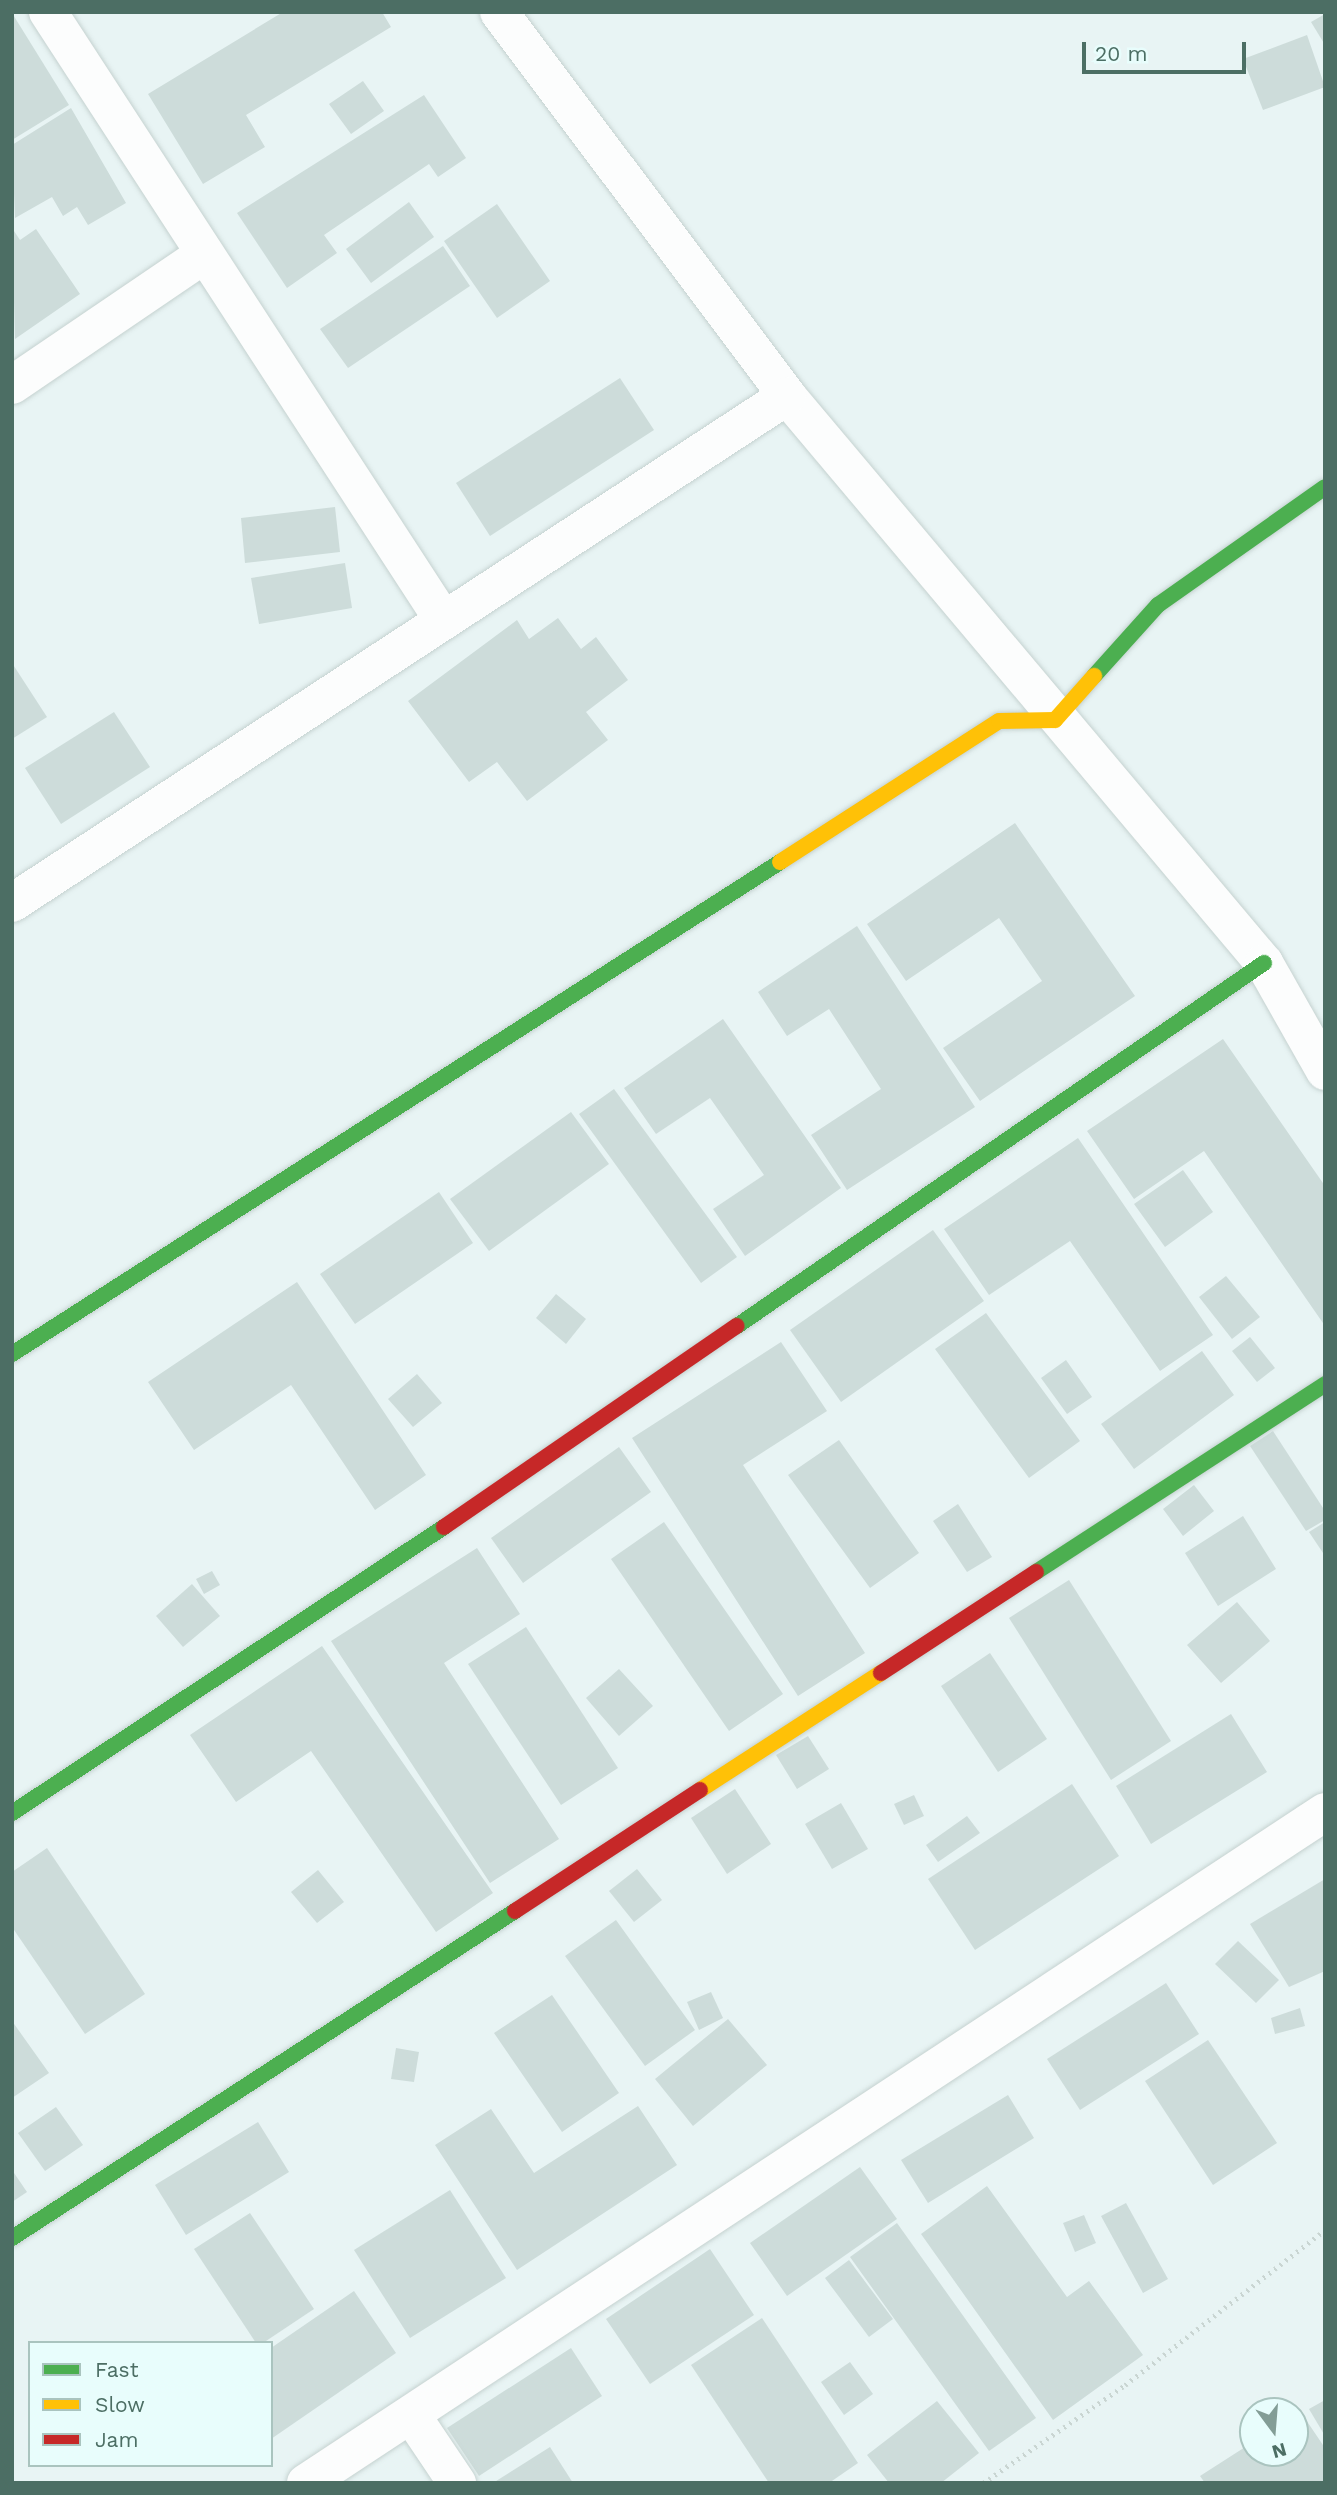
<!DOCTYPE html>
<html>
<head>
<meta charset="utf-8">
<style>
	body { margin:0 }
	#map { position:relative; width:1337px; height:2495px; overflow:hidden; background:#e8f4f4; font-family:"Work Sans",sans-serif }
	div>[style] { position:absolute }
	.building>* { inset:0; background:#cddcda }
	.path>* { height:4.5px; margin-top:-2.25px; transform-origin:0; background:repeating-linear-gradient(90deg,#c9d5d2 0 2px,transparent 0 7px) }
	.roads { filter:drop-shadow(0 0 2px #c5d2d0) drop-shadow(0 0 2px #c5d2d0) }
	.street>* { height:38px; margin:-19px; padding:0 19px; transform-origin:19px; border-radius:19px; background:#fcfdfd }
	.fast>* { height:16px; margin:-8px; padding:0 8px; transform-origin:8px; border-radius:8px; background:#4caf50 }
	.slow>* { height:16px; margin:-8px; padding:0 8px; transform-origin:8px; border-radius:8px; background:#ffc107 }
	.jam>* { height:16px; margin:-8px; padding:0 8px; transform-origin:8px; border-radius:8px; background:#c62828 }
	span { translate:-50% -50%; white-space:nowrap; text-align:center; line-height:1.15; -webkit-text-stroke:5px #e8fdfc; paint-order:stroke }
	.frame { position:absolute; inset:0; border:14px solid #4c6e64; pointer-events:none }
	.legend { position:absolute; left:28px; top:2341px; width:245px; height:126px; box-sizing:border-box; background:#e8fdfc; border:2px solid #aac4bf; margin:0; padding:9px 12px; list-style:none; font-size:21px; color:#4c6e64 }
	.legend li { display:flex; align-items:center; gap:14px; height:35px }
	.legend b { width:35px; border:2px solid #aac4bf }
	.north { position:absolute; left:1239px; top:2397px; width:70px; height:70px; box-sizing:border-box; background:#e8fdfc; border:2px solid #aac4bf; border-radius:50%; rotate:164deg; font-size:19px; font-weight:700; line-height:28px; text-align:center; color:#4c6e64 }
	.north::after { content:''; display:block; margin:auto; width:24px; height:32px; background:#839d96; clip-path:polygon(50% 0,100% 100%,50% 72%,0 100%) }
	.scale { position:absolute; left:1082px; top:42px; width:164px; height:32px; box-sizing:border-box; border:4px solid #4c6e64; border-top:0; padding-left:9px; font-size:21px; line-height:24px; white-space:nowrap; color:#4c6e64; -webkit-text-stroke:5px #e8fdfc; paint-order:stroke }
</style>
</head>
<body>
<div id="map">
	<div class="building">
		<div style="clip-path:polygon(283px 12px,382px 12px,391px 27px,246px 115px,265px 147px,203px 184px,148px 94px)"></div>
		<div style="clip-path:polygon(12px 13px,69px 105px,12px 140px)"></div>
		<div style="clip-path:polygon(1325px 14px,1325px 45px,1311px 22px)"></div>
		<div style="clip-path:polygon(1307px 35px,1325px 87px,1263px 110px,1243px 59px)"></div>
		<div style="clip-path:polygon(363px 81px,384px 111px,351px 134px,329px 104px)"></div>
		<div style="clip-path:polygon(424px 95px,466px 158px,438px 177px,429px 164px,324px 235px,337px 253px,287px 288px,237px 213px)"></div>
		<div style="clip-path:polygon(71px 108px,126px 203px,88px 225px,77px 207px,63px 216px,52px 197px,15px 218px,12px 145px)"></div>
		<div style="clip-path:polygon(409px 202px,434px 237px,371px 283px,346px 249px)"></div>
		<div style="clip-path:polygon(497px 204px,550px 281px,497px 318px,444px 241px)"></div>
		<div style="clip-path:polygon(12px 228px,20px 240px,36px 229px,80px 294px,15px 339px)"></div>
		<div style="clip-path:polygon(443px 246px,470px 286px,348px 368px,320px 329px)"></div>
		<div style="clip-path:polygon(620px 378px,654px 430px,490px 536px,456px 483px)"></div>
		<div style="clip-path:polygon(335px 507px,340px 552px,245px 563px,241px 518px)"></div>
		<div style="clip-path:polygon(345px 563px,352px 608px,259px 624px,251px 578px)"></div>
		<div style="clip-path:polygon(558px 618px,581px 649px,596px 637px,628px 680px,586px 712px,608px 740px,527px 801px,497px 762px,469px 782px,408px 701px,517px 620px,529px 639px)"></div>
		<div style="clip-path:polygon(12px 663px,47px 717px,12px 739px)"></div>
		<div style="clip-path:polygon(114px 712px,150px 767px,61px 824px,25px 768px)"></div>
		<div style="clip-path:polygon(1015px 823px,1135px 996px,980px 1101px,943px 1048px,1042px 981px,999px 918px,906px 981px,867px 924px)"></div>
		<div style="clip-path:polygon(857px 926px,975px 1107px,847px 1190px,811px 1135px,881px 1089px,829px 1009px,787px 1036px,758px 992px)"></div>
		<div style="clip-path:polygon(723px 1019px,841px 1188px,745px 1256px,713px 1209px,764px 1175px,710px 1098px,656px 1134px,624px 1088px)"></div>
		<div style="clip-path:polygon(1223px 1039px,1325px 1186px,1325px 1326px,1204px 1151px,1134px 1199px,1087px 1131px)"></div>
		<div style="clip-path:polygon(614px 1089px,737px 1257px,701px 1283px,579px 1114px)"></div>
		<div style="clip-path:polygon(571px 1112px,609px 1164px,489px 1251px,450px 1199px)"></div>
		<div style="clip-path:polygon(1078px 1138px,1213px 1335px,1160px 1371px,1070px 1241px,989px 1295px,944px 1229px)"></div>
		<div style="clip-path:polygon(1183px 1170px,1213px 1212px,1165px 1247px,1134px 1204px)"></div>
		<div style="clip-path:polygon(439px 1192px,473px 1243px,355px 1324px,320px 1274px)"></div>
		<div style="clip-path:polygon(933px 1230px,984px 1301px,841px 1402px,790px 1330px)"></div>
		<div style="clip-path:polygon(1226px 1276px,1260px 1317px,1232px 1339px,1199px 1297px)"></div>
		<div style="clip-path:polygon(297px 1282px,426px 1475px,375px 1510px,291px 1385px,194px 1450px,148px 1382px)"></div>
		<div style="clip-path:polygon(556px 1294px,586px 1319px,566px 1344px,536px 1318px)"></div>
		<div style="clip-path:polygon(986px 1313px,1080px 1441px,1029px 1478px,935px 1349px)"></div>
		<div style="clip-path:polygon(1250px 1337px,1275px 1368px,1257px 1382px,1232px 1351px)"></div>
		<div style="clip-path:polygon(781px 1342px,827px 1411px,743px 1465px,865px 1653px,798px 1696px,632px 1438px)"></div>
		<div style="clip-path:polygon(1202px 1351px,1234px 1395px,1134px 1469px,1101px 1424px)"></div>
		<div style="clip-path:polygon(1066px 1360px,1092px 1397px,1067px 1414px,1041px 1378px)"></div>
		<div style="clip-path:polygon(417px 1374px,442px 1403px,413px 1427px,388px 1399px)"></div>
		<div style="clip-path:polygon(1273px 1431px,1325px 1511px,1325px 1520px,1306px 1531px,1250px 1446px)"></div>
		<div style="clip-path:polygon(839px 1440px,919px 1553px,870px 1588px,788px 1475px)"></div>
		<div style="clip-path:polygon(619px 1447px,651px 1492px,523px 1583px,491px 1538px)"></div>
		<div style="clip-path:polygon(1194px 1485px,1214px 1511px,1183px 1536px,1163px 1509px)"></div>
		<div style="clip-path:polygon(958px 1504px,992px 1557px,967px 1572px,933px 1521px)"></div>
		<div style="clip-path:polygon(1243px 1516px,1276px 1569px,1218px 1606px,1185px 1553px)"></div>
		<div style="clip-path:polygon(664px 1522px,783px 1694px,729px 1731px,611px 1559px)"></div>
		<div style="clip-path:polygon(1325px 1522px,1325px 1556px,1309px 1532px)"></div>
		<div style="clip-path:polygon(477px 1548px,520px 1614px,444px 1663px,559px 1839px,490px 1883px,331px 1641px)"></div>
		<div style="clip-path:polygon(212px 1571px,220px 1585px,204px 1594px,196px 1579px)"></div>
		<div style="clip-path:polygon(1069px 1580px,1171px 1741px,1111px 1780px,1009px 1618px)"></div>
		<div style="clip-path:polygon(192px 1584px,220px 1616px,183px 1647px,156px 1616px)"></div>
		<div style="clip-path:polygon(1237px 1602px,1270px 1641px,1221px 1683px,1187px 1645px)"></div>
		<div style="clip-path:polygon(526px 1627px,618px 1768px,561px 1805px,468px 1664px)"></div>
		<div style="clip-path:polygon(322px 1646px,493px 1893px,436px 1932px,311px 1751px,236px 1802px,190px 1735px)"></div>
		<div style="clip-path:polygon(990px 1653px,1047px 1739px,998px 1772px,941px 1686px)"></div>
		<div style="clip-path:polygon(619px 1669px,653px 1706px,619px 1736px,586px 1698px)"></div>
		<div style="clip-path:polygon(1231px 1714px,1267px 1772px,1151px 1844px,1116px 1786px)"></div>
		<div style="clip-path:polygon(808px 1736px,829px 1769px,797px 1789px,776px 1755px)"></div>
		<div style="clip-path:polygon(1072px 1784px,1119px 1856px,975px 1950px,928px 1879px)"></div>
		<div style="clip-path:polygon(735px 1789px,771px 1844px,727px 1874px,691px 1818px)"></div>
		<div style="clip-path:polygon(914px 1795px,924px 1816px,904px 1825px,894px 1804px)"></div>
		<div style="clip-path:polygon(841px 1803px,868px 1849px,832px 1869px,805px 1824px)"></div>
		<div style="clip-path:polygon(967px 1816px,980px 1833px,938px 1862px,926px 1845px)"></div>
		<div style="clip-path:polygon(47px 1848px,145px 1994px,85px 2034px,12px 1927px,12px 1872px)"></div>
		<div style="clip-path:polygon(637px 1869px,662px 1900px,634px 1922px,609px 1891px)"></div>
		<div style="clip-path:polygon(318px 1870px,344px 1902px,317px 1923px,291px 1892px)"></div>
		<div style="clip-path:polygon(1325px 1879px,1325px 1971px,1289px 1987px,1250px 1924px)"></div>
		<div style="clip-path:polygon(616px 1920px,695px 2030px,645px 2066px,565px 1956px)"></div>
		<div style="clip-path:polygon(1238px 1941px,1279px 1980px,1256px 2003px,1215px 1964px)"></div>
		<div style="clip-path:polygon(1166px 1983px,1199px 2034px,1080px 2110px,1047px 2059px)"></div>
		<div style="clip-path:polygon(711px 1992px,723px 2018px,699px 2030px,687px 2002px)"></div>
		<div style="clip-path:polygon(552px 1995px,619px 2093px,562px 2132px,494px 2033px)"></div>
		<div style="clip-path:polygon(1300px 2008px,1305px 2026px,1275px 2034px,1271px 2018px)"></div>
		<div style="clip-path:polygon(728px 2019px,767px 2065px,693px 2126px,655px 2079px)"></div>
		<div style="clip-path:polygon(12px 2021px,49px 2073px,12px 2098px)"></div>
		<div style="clip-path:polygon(1208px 2040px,1277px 2143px,1213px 2185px,1145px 2081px)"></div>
		<div style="clip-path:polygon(396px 2048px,419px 2052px,414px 2082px,391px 2079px)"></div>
		<div style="clip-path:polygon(1008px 2095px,1034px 2138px,928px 2203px,901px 2160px)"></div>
		<div style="clip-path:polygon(638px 2106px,677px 2165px,517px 2270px,435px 2145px,491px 2109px,534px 2173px)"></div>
		<div style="clip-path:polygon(56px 2107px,83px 2145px,45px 2171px,18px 2133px)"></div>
		<div style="clip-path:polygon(258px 2122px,289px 2172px,186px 2235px,155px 2185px)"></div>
		<div style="clip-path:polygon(860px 2167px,897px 2219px,787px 2296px,750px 2243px)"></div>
		<div style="clip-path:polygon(12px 2170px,27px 2192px,12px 2202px)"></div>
		<div style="clip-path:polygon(987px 2186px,1067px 2297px,1089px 2281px,1143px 2355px,1053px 2420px,921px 2234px)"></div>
		<div style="clip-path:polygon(450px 2190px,506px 2278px,410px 2338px,354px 2250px)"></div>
		<div style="clip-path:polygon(1126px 2203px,1168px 2279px,1143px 2293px,1101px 2216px)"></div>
		<div style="clip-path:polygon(250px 2213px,314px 2309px,263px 2343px,256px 2343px,194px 2249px)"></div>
		<div style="clip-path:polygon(1084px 2215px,1096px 2243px,1075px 2252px,1063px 2223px)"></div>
		<div style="clip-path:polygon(897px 2223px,1036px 2418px,989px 2451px,850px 2257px)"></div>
		<div style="clip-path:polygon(710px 2249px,754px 2315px,650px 2384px,606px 2319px)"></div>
		<div style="clip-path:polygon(849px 2260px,893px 2319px,869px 2337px,825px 2278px)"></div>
		<div style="clip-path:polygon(354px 2291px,396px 2353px,271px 2439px,271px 2348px)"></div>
		<div style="clip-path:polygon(762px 2318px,858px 2463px,829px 2483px,769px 2483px,691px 2365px)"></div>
		<div style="clip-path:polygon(571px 2348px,602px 2396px,479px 2476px,447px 2428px)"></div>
		<div style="clip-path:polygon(850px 2362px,873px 2394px,844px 2415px,821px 2382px)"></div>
		<div style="clip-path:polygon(1325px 2400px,1325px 2436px,1309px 2409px)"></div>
		<div style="clip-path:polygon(937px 2401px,979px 2453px,941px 2483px,889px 2483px,867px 2455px)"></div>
		<div style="clip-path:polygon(1300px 2411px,1325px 2448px,1325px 2483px,1205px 2483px,1200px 2476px,1253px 2442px,1253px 2453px,1295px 2453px)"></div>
		<div style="clip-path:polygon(550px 2447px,573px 2483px,493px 2483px)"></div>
	</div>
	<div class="path">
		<div style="left:983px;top:2483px;width:173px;rotate:-34.6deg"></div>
		<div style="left:1125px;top:2385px;width:253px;rotate:-37.8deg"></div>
	</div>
	<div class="roads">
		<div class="street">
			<div style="left:48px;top:12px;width:726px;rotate:56.97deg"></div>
			<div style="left:499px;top:12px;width:480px;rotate:53.1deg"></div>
			<div style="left:787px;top:396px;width:741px;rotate:49.93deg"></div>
			<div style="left:1264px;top:963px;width:124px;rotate:60.5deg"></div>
			<div style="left:12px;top:385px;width:233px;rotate:-34.2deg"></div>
			<div style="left:12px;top:903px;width:926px;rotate:-33.19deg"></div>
			<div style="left:412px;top:2416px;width:81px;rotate:56.1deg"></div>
			<div style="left:306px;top:2483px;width:1220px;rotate:-33.36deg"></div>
		</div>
		<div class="fast">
			<div style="left:1094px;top:676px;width:96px;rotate:-48deg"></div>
			<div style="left:1158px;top:605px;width:204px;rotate:-35.2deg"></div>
			<div style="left:737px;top:1326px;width:640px;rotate:-34.56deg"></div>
			<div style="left:12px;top:1354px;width:912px;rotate:-32.64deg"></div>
			<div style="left:1036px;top:1572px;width:345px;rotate:-33deg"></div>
			<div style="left:12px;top:1813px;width:518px;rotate:-33.51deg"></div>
			<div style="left:12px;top:2238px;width:600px;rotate:-33.03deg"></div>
		</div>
		<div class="slow">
			<div style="left:780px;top:862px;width:260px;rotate:-32.8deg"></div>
			<div style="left:999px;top:721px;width:56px;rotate:-1deg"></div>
			<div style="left:1055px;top:720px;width:59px;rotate:-48.4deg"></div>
			<div style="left:700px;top:1790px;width:216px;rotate:-32.9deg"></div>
		</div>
		<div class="jam">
			<div style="left:444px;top:1527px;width:355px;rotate:-34.5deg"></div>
			<div style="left:881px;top:1673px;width:185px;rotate:-33.1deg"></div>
			<div style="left:515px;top:1911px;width:221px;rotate:-33.2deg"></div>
		</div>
	</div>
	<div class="frame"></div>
	<ul class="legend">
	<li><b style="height:9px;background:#4caf50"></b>Fast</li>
	<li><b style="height:9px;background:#ffc107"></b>Slow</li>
	<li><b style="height:9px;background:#c62828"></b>Jam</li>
	</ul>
	<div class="north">N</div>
	<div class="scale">20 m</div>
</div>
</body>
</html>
